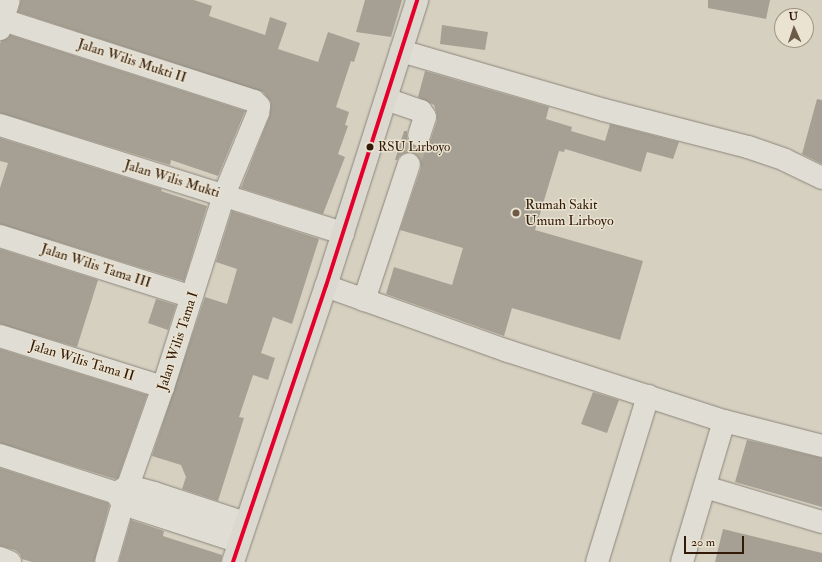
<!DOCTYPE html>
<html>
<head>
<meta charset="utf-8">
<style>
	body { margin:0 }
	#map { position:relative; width:822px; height:562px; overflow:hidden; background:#d6d0c1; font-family:"IM FELL Double Pica",serif }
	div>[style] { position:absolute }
	.building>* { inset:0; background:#a6a094 }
	.minor-tunnel>* { height:22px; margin-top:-11px; transform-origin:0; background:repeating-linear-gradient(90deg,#b5ac9c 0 22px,transparent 0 33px) }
	.roads { filter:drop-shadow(0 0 1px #8c857a) drop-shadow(0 0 1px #8c857a) }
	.minor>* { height:22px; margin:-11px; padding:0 11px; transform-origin:11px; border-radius:11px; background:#e0ddd5 }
	.highway>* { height:22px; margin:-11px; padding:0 11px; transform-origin:11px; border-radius:11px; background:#dbd8cf }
	.bus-1>* { height:4px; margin:-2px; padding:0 2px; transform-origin:2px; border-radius:2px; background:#e4002b }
	.dots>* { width:11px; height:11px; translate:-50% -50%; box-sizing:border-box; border:2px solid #eae3d1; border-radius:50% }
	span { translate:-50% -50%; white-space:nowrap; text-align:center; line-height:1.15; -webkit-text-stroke:3px #eae3d1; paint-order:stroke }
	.bus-label { font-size:13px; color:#331a06 }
	.left { translate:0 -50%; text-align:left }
	.street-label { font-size:14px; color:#331a06 }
	.poi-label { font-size:14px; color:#331a06 }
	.north { position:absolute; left:774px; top:8px; width:40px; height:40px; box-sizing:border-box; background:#eae3d1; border:1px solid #a19380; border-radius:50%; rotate:357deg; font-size:11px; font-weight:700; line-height:16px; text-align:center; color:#331a06 }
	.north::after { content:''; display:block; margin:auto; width:14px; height:18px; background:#6c5a47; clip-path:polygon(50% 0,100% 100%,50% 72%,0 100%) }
	.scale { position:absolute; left:684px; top:536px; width:60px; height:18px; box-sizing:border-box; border:2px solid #331a06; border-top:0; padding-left:5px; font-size:12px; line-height:14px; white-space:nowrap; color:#331a06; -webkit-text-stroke:3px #eae3d1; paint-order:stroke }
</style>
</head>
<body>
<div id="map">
	<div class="building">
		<div style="clip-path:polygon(21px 0,194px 0,212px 6px,209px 16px,265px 35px,270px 17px,287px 23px,278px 49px,318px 62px,328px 32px,360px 43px,354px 62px,351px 61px,336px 107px,349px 112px,345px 125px,348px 126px,338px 154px,345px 157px,323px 214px,241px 188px,270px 115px,271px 102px,263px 92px,18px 12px)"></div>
		<div style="clip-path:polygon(365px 0,402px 0,391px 37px,356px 32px)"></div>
		<div style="clip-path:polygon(708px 0,770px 0,766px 19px,708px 8px)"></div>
		<div style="clip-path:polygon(442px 25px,488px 32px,485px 50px,440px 44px)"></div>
		<div style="clip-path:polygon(10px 35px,245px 111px,218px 176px,171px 160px,170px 165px,0 113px,0 44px,1px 41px,8px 38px)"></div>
		<div style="clip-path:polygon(425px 71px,549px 107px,546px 119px,572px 127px,571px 131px,605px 141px,610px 124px,679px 142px,673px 159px,647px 152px,641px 172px,565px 149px,564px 152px,559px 151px,535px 230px,643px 261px,620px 340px,512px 308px,504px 336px,386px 294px,394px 267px,452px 285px,463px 248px,400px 230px,421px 168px,421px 162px,418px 155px,413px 152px,406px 152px,400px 155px,397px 160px,395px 160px,404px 131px,407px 131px,407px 138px,410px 144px,415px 147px,422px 147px,428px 144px,431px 139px,437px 121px,437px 115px,434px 105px,418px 97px)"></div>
		<div style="clip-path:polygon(817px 99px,822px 100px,822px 164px,802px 154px)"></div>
		<div style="clip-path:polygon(0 138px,162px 189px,161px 191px,207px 206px,184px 281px,0 224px,0 188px,8px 163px,0 161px)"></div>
		<div style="clip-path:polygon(232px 211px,319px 239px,292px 324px,273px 317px,261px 353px,275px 358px,268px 380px,253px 375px,239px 417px,244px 418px,218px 501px,182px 489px,186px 477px,181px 465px,152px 456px,205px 297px,227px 304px,237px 269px,216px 262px)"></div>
		<div style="clip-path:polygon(0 249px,98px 280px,77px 347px,0 324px)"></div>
		<div style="clip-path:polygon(156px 299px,176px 305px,168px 330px,148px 323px)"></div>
		<div style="clip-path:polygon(0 349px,147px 395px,118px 478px,115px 479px,0 443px)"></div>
		<div style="clip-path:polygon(593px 392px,619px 400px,607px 433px,581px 424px)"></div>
		<div style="clip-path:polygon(747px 440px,822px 458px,822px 507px,735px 482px)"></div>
		<div style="clip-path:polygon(0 468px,108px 503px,109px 506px,94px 562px,32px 562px,22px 559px,20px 554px,15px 550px,0 546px)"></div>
		<div style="clip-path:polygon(131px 520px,164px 531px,163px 536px,222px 555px,221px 562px,119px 562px)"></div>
		<div style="clip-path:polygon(723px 529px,822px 553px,822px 562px,715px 562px)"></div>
	</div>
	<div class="minor-tunnel">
		<div style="left:409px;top:164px;width:31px;rotate:-71deg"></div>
	</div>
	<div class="roads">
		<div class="minor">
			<div style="left:0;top:19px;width:267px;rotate:17.9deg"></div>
			<div style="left:254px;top:101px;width:7px;rotate:45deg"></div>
			<div style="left:259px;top:106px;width:7px;rotate:98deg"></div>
			<div style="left:258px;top:113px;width:89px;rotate:112.5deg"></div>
			<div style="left:224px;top:195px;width:201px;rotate:107.6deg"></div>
			<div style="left:163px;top:387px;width:105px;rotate:109.5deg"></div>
			<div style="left:128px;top:486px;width:79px;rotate:106.1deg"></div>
			<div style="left:0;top:29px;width:30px;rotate:-73deg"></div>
			<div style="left:401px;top:51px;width:211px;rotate:16.2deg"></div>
			<div style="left:604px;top:110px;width:149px;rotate:14.4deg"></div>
			<div style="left:748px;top:147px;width:39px;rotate:19deg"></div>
			<div style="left:785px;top:160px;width:41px;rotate:25.9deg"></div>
			<div style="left:386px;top:99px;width:37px;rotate:19deg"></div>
			<div style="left:421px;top:111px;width:7px;rotate:56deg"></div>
			<div style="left:425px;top:117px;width:19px;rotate:108deg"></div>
			<div style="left:0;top:125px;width:360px;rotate:17.5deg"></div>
			<div style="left:0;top:236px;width:201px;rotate:17.6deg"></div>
			<div style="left:326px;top:286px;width:193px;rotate:19.7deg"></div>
			<div style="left:508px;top:351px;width:227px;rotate:18deg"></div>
			<div style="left:724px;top:421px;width:101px;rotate:14.3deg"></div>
			<div style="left:364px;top:300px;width:143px;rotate:-71.7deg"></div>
			<div style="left:0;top:336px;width:171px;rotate:17.4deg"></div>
			<div style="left:0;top:455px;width:122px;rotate:18.1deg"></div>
			<div style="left:116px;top:493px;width:13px;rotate:58deg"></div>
			<div style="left:123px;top:504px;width:122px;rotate:18.1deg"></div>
			<div style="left:705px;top:487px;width:122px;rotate:16.7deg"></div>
			<div style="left:116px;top:493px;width:14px;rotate:-30deg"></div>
			<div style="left:128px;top:486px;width:27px;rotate:15deg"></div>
			<div style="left:154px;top:493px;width:96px;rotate:18.2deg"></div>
			<div style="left:0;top:558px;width:11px;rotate:22deg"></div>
			<div style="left:597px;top:562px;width:174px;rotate:-72.9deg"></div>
			<div style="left:682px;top:562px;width:147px;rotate:-73.4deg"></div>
		</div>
		<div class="highway">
			<div style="left:233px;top:562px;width:291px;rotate:-71.4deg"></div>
			<div style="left:326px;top:286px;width:300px;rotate:-72.3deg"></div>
		</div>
	</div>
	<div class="bus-1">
		<div style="left:233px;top:562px;width:291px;rotate:-71.4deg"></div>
		<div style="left:326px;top:286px;width:300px;rotate:-72.3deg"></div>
	</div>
	<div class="dots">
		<div style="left:370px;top:147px;background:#331a06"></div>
		<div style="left:516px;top:213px;background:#6c5a47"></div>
	</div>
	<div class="bus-label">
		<span class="left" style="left:378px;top:147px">RSU Lirboyo</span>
	</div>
	<div class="street-label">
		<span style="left:132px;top:61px;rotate:18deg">Jalan Wilis Mukti II</span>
		<span style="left:172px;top:179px;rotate:17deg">Jalan Wilis Mukti</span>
		<span style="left:96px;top:266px;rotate:18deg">Jalan Wilis Tama III</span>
		<span style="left:178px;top:341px;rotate:-72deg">Jalan Wilis Tama I</span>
		<span style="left:82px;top:361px;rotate:17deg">Jalan Wilis Tama II</span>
	</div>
	<div class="poi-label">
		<span class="left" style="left:525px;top:213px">Rumah Sakit<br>Umum Lirboyo</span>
	</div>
	<div class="north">U</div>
	<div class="scale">20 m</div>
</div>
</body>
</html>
